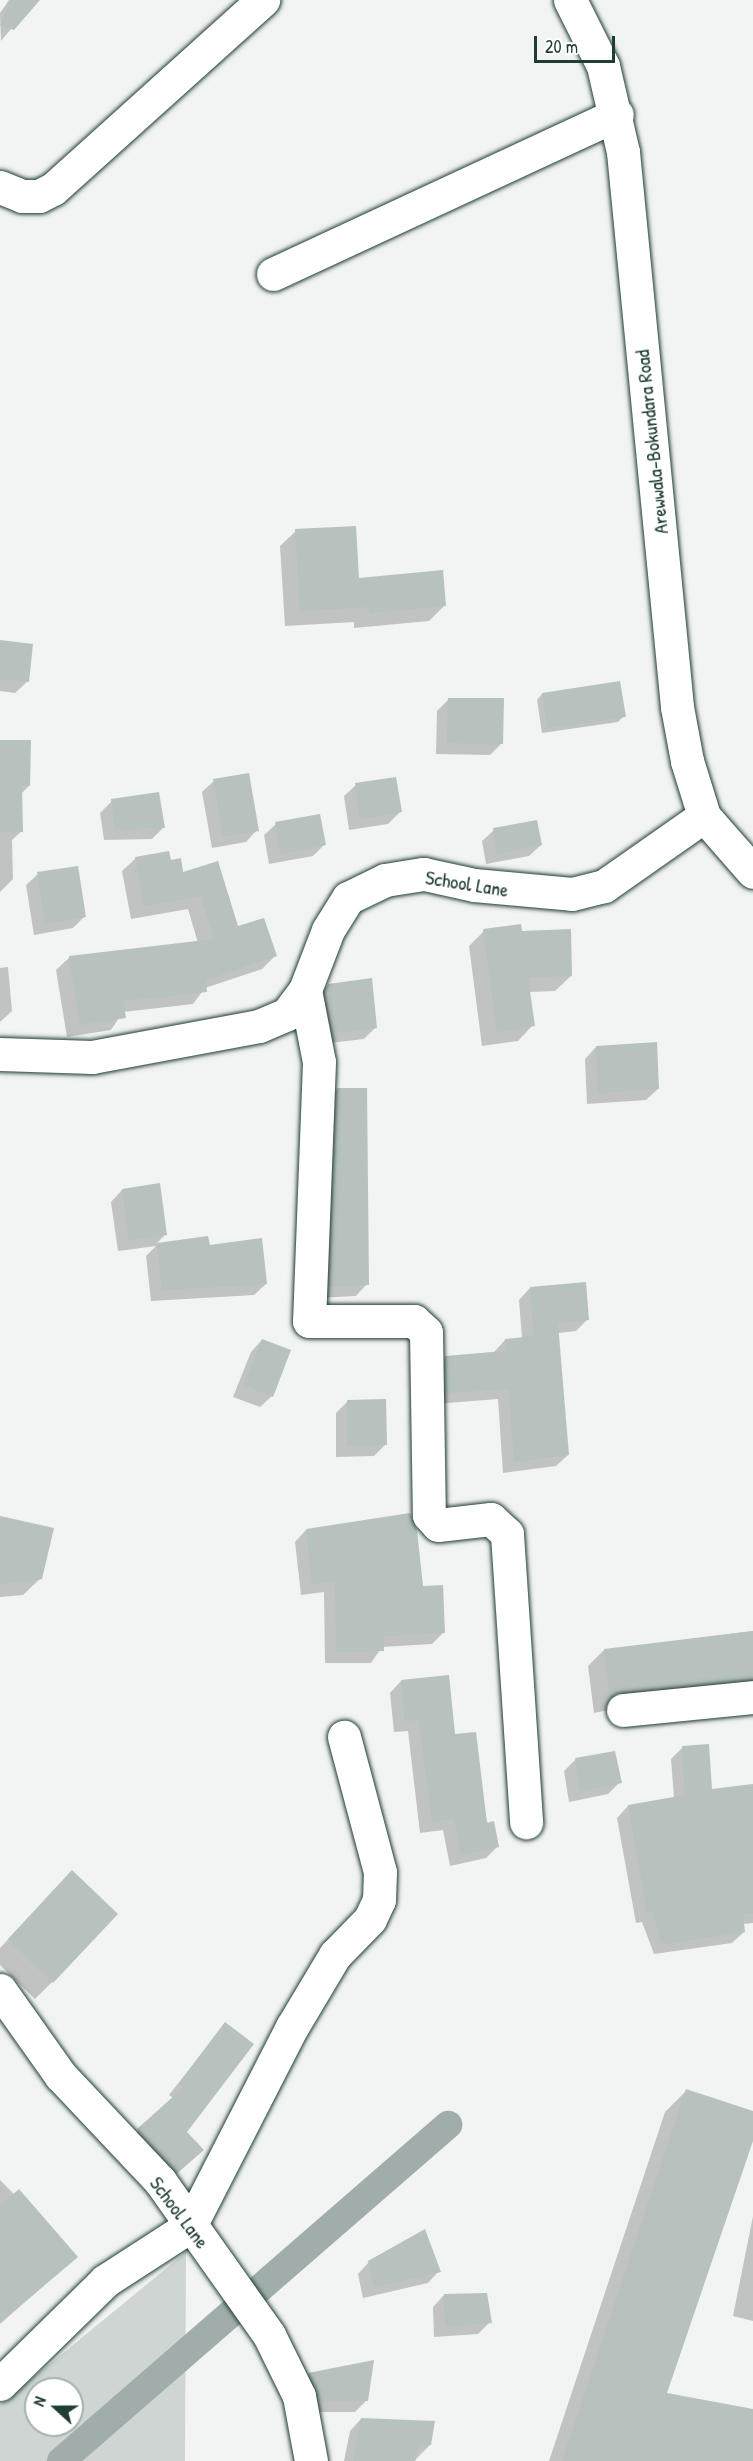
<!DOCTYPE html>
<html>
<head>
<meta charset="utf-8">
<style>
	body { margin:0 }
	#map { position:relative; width:753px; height:2461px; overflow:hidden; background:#f2f3f3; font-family:"Patrick Hand",sans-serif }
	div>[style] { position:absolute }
	.green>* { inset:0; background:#ced5d3 }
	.shadow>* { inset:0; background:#0003 }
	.canal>* { height:28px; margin:-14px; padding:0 14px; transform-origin:14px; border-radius:14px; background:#a1adaa }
	.building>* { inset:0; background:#b7c1bd }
	.roads { filter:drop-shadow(0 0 2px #1f3d34) drop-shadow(0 0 2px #1f3d34) }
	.minor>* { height:33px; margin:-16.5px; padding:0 16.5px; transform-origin:16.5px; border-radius:16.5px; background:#fff }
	span { translate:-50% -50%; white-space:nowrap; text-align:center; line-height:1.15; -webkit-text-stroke:5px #fff; paint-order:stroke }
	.street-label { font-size:20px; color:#1f3d34 }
	.north { position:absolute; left:24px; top:2377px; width:60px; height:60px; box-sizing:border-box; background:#fff; border:2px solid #a5b1ae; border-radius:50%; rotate:291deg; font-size:16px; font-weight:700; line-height:24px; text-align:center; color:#1f3d34 }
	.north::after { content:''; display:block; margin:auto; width:21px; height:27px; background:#1f3d34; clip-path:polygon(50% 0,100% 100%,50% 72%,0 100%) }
	.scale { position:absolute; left:534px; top:36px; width:81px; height:27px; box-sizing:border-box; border:3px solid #1f3d34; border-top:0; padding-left:8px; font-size:18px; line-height:21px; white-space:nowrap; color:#1f3d34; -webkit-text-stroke:4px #fff; paint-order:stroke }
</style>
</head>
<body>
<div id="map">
	<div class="green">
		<div style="clip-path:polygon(evenodd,186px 2252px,185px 2461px,0 2461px,0 2405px,186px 2252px,36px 2389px,72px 2389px,72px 2425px,36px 2425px,36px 2389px)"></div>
	</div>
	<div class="shadow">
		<div style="clip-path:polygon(9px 0,35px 0,1px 41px,0 13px)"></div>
		<div style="clip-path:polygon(296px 531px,358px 579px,444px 606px,429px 621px,354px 628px,354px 622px,285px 626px,280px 546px)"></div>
		<div style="clip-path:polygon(0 642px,27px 682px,15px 693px,0 691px)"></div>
		<div style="clip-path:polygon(542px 694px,624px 716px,618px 722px,542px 733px,537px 700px)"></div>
		<div style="clip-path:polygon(449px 699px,502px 743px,490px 755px,436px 754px,437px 711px)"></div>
		<div style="clip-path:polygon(0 741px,29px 786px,21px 794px,22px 831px,12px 840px,13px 879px,0 892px)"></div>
		<div style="clip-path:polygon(214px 781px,257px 830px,246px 842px,212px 848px,202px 792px)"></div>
		<div style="clip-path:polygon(356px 785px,400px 812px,388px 824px,349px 830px,344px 796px)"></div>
		<div style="clip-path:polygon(112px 801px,164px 827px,152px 839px,104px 840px,100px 813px)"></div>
		<div style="clip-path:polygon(276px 824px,324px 845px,313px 856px,269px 864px,264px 835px)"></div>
		<div style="clip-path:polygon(494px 830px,541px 845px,529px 856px,486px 864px,482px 841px)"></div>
		<div style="clip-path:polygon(136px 858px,169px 862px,237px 928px,275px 956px,262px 969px,205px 988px,193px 1004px,123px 1012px,111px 1030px,67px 1037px,56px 970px,70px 957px,198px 943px,188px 909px,131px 919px,122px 871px)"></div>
		<div style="clip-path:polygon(38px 874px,85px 916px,73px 928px,34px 935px,26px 885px)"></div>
		<div style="clip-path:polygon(484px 931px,521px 933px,571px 976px,555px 991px,529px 992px,533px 1025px,518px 1041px,482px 1046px,469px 946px)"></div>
		<div style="clip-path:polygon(8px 967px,12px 1011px,0 1022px,0 968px)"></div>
		<div style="clip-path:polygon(328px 985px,376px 1027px,364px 1039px,321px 1044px,317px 997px)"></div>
		<div style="clip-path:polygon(596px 1047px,658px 1089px,646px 1100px,587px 1104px,585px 1059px)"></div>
		<div style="clip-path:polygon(337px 1089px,367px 1284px,356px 1296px,318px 1298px,326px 1101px)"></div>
		<div style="clip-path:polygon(122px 1190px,166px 1234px,156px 1244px,207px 1238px,208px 1246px,266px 1284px,254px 1295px,151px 1301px,146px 1256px,156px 1246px,118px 1251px,111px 1202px)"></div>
		<div style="clip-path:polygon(530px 1288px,587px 1320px,576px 1331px,558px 1333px,568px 1455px,556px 1466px,503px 1473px,498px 1399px,435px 1404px,434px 1369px,446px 1357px,494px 1352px,505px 1340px,522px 1339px,519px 1300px)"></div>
		<div style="clip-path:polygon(262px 1340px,272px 1396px,260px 1407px,233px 1397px,251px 1352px)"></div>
		<div style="clip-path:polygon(347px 1402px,386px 1444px,374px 1456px,336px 1457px,336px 1413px)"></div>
		<div style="clip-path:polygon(0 1518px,41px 1578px,23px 1595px,0 1597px)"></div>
		<div style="clip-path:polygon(306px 1530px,422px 1588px,443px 1633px,432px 1644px,382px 1647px,371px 1663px,325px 1663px,324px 1592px,301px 1595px,295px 1542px)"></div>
		<div style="clip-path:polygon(753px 1631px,753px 1696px,648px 1702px,594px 1713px,588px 1666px,604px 1650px)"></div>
		<div style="clip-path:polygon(401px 1681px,454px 1736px,497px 1847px,486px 1858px,450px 1866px,443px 1830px,420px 1833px,408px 1731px,394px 1732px,390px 1693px)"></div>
		<div style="clip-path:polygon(682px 1748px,711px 1791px,753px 1789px,753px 1923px,743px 1924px,744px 1932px,732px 1943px,654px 1954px,642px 1922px,636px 1923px,617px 1818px,628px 1806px,674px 1798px,671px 1759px)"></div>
		<div style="clip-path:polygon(575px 1760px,620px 1782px,608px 1794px,569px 1802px,564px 1771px)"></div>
		<div style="clip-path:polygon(55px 1889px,52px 1982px,35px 1999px,0 1965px,0 1948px)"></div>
		<div style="clip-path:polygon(225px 2024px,186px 2132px,190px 2162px,165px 2184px,126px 2142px,173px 2098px,169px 2095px)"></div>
		<div style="clip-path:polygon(686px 2091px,753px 2113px,753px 2136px,665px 2394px,753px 2410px,753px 2461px,549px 2461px,665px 2112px)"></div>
		<div style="clip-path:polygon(0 2180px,76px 2257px,0 2324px)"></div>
		<div style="clip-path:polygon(753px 2216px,753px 2321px,733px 2316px)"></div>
		<div style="clip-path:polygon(369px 2262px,439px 2271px,428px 2283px,363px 2298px,358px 2274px)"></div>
		<div style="clip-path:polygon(444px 2295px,490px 2322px,478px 2334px,434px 2337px,433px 2307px)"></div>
		<div style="clip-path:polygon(309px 2374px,367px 2400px,355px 2412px,308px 2412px,298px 2386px)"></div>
		<div style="clip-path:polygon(361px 2419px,430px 2445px,414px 2461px,344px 2461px,350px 2431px)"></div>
	</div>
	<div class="canal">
		<div style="left:61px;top:2461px;width:513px;rotate:-40.97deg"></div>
	</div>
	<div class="building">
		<div style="clip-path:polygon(11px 0,40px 0,14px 30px,0 25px)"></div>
		<div style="clip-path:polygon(356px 526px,359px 578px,443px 570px,446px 606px,369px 613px,369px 607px,300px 611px,295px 529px)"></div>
		<div style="clip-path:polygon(0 640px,33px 644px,29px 682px,0 679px)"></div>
		<div style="clip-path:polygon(620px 681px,626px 717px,547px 728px,542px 693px)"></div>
		<div style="clip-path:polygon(448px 698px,504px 698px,503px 744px,447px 743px)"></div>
		<div style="clip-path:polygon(0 740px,31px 740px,30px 786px,22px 786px,23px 832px,0 832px)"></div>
		<div style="clip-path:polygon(249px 773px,259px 831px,223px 837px,213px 779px)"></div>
		<div style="clip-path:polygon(396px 777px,402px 812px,360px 819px,355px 783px)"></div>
		<div style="clip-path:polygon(159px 792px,165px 828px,115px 829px,111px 799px)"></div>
		<div style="clip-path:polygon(320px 814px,326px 845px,281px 854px,275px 822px)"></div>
		<div style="clip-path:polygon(537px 820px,542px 845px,497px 854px,493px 828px)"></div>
		<div style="clip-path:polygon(169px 851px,171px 860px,181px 858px,183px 872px,218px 861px,238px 926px,264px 918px,277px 956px,206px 980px,207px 992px,123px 1001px,126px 1018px,80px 1025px,69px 956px,214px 939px,201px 896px,144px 906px,135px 857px)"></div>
		<div style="clip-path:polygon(78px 866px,86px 917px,45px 924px,37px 872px)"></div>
		<div style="clip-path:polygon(521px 924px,522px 931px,571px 929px,572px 976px,528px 977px,535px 1026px,497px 1032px,483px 929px)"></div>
		<div style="clip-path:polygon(372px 978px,377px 1028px,333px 1033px,328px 984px)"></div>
		<div style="clip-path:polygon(657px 1042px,659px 1089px,598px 1093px,596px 1046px)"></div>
		<div style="clip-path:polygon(337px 1088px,367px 1088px,369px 1285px,329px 1287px)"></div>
		<div style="clip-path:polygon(160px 1183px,167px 1235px,129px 1240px,122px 1189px)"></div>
		<div style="clip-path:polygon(208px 1236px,210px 1245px,262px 1238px,267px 1284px,162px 1290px,157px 1243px)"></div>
		<div style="clip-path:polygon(586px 1282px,589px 1320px,558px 1323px,569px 1455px,514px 1462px,509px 1389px,446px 1393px,445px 1356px,506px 1351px,505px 1339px,534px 1336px,530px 1287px)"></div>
		<div style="clip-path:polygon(262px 1339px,291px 1350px,273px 1397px,244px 1385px)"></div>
		<div style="clip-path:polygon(386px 1399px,387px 1445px,347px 1446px,347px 1400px)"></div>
		<div style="clip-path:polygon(410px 1513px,417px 1530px,423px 1586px,443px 1585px,445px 1633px,384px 1636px,384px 1651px,336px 1652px,335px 1581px,312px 1584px,306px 1529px)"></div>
		<div style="clip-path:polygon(0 1516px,54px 1528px,42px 1579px,0 1584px)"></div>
		<div style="clip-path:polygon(753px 1631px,753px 1679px,621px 1691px,610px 1698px,604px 1649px)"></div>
		<div style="clip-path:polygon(449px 1675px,455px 1734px,476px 1732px,487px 1823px,494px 1821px,499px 1847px,461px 1855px,454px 1819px,432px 1822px,419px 1720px,405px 1721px,401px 1680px)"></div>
		<div style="clip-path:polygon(709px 1744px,712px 1789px,753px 1784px,753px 1913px,743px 1914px,745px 1932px,666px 1944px,660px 1941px,653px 1911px,647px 1912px,628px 1805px,685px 1795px,682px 1746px)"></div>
		<div style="clip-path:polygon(615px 1751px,622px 1783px,580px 1791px,575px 1758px)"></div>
		<div style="clip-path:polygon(72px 1870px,118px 1914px,53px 1983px,8px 1939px)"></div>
		<div style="clip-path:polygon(225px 2022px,254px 2044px,187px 2132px,204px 2150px,177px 2173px,137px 2129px,184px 2087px,179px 2083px)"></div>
		<div style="clip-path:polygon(686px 2089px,753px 2111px,753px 2141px,667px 2393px,753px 2409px,753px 2461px,562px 2461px)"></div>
		<div style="clip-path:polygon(19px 2189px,78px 2257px,0 2323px,0 2206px)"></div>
		<div style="clip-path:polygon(425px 2229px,441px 2272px,374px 2287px,368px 2261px)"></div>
		<div style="clip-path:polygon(487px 2293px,492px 2323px,445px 2326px,444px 2294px)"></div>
		<div style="clip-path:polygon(374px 2360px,368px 2401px,319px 2401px,308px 2373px)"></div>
		<div style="clip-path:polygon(361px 2418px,435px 2421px,431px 2445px,420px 2445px,415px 2461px,353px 2461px)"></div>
	</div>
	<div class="roads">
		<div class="minor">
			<div style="left:570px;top:0;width:74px;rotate:63.4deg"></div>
			<div style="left:603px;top:66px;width:88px;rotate:76.9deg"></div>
			<div style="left:623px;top:152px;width:558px;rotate:84.44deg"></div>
			<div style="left:677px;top:707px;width:55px;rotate:79.5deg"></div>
			<div style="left:687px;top:761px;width:58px;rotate:72.8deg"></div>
			<div style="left:704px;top:816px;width:74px;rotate:48.8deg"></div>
			<div style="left:0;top:187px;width:24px;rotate:22deg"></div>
			<div style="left:22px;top:196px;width:17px"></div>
			<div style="left:39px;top:196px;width:16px;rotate:-27deg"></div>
			<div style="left:53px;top:189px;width:283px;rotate:-42deg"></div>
			<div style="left:273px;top:274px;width:379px;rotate:-24.9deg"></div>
			<div style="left:305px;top:990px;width:73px;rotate:79deg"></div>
			<div style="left:319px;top:1062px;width:259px;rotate:92.2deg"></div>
			<div style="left:309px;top:1321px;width:105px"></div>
			<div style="left:414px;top:1321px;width:16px;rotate:43deg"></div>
			<div style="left:426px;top:1332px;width:183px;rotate:89.1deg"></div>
			<div style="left:429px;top:1515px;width:13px;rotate:48deg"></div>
			<div style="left:438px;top:1525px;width:53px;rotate:-6.5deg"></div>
			<div style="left:491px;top:1519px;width:22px;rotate:43deg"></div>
			<div style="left:507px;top:1534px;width:289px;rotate:86.2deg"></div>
			<div style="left:0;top:1054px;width:92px;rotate:1.9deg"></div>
			<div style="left:92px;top:1057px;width:170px;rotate:-10.5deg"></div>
			<div style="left:259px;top:1026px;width:30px;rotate:-23deg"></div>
			<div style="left:287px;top:1014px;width:30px;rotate:-53deg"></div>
			<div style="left:305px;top:990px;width:64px;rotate:-69deg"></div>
			<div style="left:328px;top:930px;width:38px;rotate:-58deg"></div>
			<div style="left:348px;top:898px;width:41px;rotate:-25.9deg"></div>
			<div style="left:385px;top:880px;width:39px;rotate:-9deg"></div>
			<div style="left:424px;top:874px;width:51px;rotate:12.4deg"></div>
			<div style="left:474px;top:885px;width:98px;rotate:5.2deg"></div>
			<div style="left:572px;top:894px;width:33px;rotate:-14deg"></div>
			<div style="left:604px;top:886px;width:122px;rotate:-35deg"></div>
			<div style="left:623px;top:1710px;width:131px;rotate:-5.7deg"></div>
			<div style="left:0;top:1990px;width:105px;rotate:54.7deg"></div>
			<div style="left:61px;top:2076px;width:144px;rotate:46.7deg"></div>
			<div style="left:160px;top:2181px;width:189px;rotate:54.7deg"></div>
			<div style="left:269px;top:2335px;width:68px;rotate:63.8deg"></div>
			<div style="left:299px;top:2396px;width:66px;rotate:79.5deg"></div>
			<div style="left:0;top:2384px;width:147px;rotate:-44.4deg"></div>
			<div style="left:105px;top:2281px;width:101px;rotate:-32.9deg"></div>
			<div style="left:190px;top:2226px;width:224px;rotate:-62.9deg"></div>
			<div style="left:292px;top:2027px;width:84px;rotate:-59.2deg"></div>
			<div style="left:335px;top:1955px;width:50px;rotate:-45.8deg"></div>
			<div style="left:370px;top:1919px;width:21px;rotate:-65deg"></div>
			<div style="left:379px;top:1900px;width:28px;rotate:-88deg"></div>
			<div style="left:380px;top:1872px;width:140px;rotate:-104.9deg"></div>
		</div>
	</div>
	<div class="street-label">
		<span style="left:651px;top:442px;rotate:-96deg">Arewwala-Bokundara Road</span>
		<span style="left:467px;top:883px;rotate:9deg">School Lane</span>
		<span style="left:180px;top:2212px;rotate:53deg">School Lane</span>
	</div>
	<div class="north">N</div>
	<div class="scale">20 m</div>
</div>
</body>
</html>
